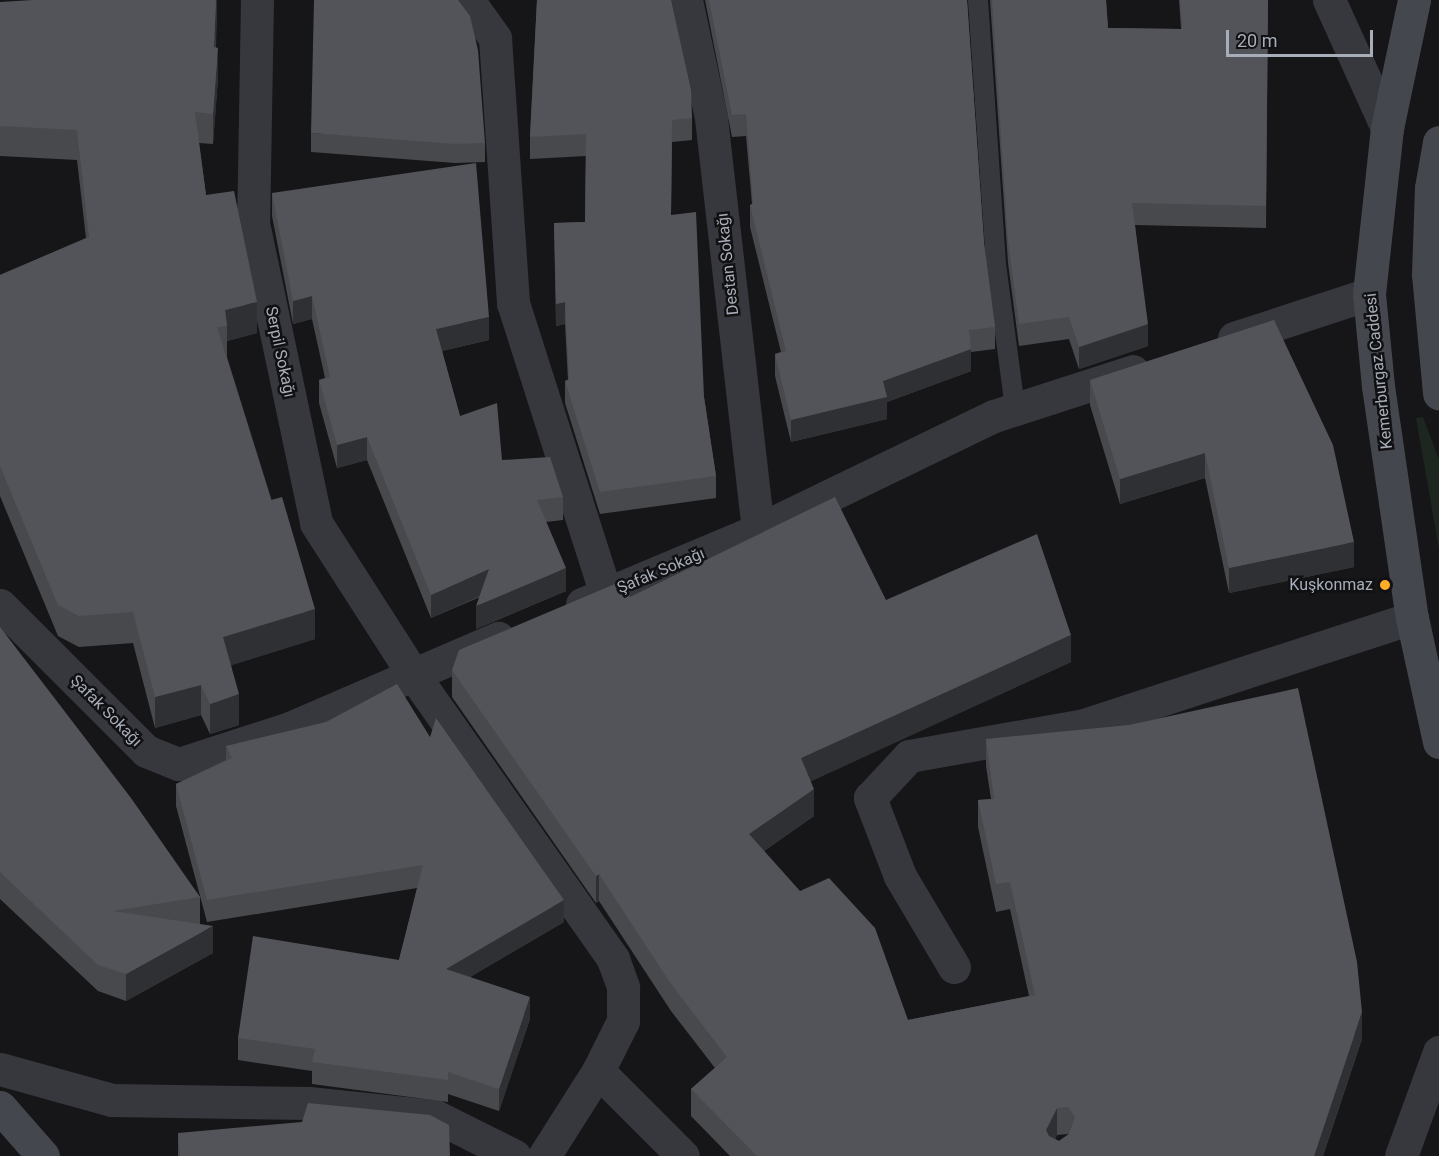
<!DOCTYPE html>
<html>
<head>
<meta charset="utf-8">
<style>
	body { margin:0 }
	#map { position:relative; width:1439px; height:1156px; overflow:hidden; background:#161618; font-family:Roboto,sans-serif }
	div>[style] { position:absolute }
	.green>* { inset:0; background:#1e271f }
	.lane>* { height:20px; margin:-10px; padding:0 10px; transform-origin:10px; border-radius:10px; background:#37383e }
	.street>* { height:33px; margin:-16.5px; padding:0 16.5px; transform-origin:16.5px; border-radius:16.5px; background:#37383e }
	.secondary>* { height:33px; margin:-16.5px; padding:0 16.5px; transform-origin:16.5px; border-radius:16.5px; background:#45474e }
	.wall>* { inset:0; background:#47494d }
	.shaded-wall>* { inset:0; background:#2f3033 }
	.building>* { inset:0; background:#525459 }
	.dots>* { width:16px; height:16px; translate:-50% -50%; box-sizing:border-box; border:3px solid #111113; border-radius:50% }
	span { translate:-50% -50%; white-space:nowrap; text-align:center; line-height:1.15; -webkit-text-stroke:5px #111113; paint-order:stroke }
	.street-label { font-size:16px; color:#a7aeb9 }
	.poi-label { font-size:16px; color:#a7aeb9 }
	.right { translate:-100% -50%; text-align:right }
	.scale { position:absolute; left:1226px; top:30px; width:147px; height:27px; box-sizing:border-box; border:3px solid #a7aeb9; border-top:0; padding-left:8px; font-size:18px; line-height:21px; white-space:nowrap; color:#a7aeb9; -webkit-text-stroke:4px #111113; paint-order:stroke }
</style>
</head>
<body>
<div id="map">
	<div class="green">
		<div style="clip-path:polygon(1423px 417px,1439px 460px,1439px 549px,1416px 418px)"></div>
	</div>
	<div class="lane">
		<div style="left:978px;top:0;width:265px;rotate:86.1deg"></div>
		<div style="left:996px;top:264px;width:146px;rotate:82.5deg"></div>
	</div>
	<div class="street">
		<div style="left:257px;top:0;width:223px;rotate:91deg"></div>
		<div style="left:253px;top:223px;width:307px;rotate:78.1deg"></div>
		<div style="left:316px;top:523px;width:179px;rotate:57.3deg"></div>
		<div style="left:413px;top:674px;width:348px;rotate:54.9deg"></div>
		<div style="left:613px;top:959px;width:30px;rotate:70deg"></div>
		<div style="left:623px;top:987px;width:34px;rotate:90deg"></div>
		<div style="left:623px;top:1021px;width:56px;rotate:116.6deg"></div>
		<div style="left:598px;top:1071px;width:101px;rotate:122.4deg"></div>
		<div style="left:468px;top:0;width:47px;rotate:54.6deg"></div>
		<div style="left:495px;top:38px;width:266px;rotate:86.1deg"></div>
		<div style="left:513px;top:303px;width:305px;rotate:72.3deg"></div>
		<div style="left:686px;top:0;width:121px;rotate:78deg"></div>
		<div style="left:711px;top:118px;width:415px;rotate:83.5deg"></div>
		<div style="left:1329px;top:0;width:141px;rotate:65.6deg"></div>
		<div style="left:1234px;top:338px;width:142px;rotate:-18.1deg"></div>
		<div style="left:582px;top:604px;width:191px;rotate:-22.8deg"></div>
		<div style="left:758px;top:530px;width:262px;rotate:-25.8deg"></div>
		<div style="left:994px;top:416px;width:146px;rotate:-17.9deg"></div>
		<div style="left:0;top:605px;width:206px;rotate:45deg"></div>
		<div style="left:146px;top:751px;width:35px;rotate:22deg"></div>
		<div style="left:179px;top:764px;width:117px;rotate:-18deg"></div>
		<div style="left:290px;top:728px;width:227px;rotate:-23.4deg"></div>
		<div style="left:954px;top:967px;width:106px;rotate:-120.7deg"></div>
		<div style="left:900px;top:876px;width:84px;rotate:-111deg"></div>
		<div style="left:870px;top:798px;width:57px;rotate:-47.1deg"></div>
		<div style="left:909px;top:756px;width:178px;rotate:-10deg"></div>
		<div style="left:1084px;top:725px;width:345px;rotate:-18.1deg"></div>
		<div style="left:0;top:1069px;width:116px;rotate:15.5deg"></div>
		<div style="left:112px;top:1100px;width:197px;rotate:0.9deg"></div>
		<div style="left:309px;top:1103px;width:127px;rotate:5.9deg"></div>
		<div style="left:435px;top:1116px;width:89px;rotate:26.6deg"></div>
		<div style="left:598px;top:1071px;width:120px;rotate:45deg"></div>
		<div style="left:1401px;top:1156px;width:111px;rotate:-69.9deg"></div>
	</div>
	<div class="secondary">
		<div style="left:1414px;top:0;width:131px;rotate:101.9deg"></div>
		<div style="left:1387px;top:128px;width:167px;rotate:96.2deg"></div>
		<div style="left:1369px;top:294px;width:92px;rotate:84.4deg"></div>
		<div style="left:1378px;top:386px;width:234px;rotate:81.7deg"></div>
		<div style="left:1412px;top:618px;width:127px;rotate:77.7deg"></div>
		<div style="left:1439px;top:142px;width:47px;rotate:99.9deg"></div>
		<div style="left:1431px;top:188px;width:86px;rotate:92deg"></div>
		<div style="left:1428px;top:274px;width:120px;rotate:84.7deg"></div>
		<div style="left:0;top:1107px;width:65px;rotate:48.7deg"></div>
	</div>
	<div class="wall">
		<div style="clip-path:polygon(217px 0,216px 47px,218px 78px,213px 144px,199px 143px,206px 195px,257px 333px,227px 341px,227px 357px,315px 639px,231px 665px,239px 725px,210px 734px,201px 715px,155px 728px,133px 643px,79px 647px,58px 636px,0 496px,0 275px,86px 238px,77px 160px,0 156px,0 2px)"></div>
		<div style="clip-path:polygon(537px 0,692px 118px,692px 140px,672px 142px,671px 215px,704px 397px,716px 476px,716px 498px,600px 514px,565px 403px,565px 381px,568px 380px,565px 324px,556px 326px,554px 223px,585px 222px,586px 156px,530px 159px,530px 137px)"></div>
		<div style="clip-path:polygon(705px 0,967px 0,984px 243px,995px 327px,995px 349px,971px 352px,971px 371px,887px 402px,887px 419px,791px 442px,775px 376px,775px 354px,781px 352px,750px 227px,750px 205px,752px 204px,746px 136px,732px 137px)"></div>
		<div style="clip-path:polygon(990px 0,1106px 0,1108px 28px,1181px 29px,1179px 0,1268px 0,1266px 228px,1135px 225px,1148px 346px,1079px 369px,1069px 339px,1019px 346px,1008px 263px)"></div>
		<div style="clip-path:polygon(311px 133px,485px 143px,485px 162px,455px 163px,311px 152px)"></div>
		<div style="clip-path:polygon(272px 193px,489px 340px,442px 351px,460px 416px,502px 460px,563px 497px,563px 520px,546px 522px,566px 591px,476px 629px,480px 597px,431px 618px,367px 460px,337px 468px,319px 403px,319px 380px,325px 378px,312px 319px,293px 324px,272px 216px)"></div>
		<div style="clip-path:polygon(1274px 320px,1354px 567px,1229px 593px,1205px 478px,1120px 504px,1090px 405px,1090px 380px)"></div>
		<div style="clip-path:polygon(evenodd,630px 597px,886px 600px,1071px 662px,810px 781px,814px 816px,764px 851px,908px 1020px,1029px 996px,1010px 909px,996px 912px,978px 827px,978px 800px,991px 799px,986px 766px,986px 739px,1362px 1039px,1323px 1156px,730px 1156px,691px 1116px,691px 1089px,715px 1068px,671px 1011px,599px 901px,596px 903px,452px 697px,452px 670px,630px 597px,1069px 1134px,1059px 1141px,1055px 1139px,1057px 1135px,1069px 1134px)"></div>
		<div style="clip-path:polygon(0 627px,200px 897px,200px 924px,213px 953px,126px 1001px,98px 991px,0 899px)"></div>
		<div style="clip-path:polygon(430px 737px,564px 922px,470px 977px,530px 1019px,499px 1111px,448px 1094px,448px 1102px,312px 1084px,312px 1071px,238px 1060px,238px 1038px,399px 960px,417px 888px,207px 922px,176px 806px,176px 784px,226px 760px,226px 746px)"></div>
		<div style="clip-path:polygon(178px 1133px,450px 1156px,178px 1156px)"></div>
	</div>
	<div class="shaded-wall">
		<div style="clip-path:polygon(216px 0,217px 0,217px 14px,214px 78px,214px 47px)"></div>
		<div style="clip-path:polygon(218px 48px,218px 78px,213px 144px,213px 114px)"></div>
		<div style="clip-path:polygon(312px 296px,312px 319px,293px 324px,293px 301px)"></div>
		<div style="clip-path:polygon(257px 302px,257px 333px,227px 341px,227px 326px,225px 310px)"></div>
		<div style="clip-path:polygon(565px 302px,565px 324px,556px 326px,556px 304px)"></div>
		<div style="clip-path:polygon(489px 317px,489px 340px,436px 352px,436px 329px)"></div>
		<div style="clip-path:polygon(1148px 324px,1148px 346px,1079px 369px,1079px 347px)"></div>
		<div style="clip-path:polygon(971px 349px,971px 371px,887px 402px,887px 419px,791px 442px,791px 420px,883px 381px)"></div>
		<div style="clip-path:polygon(367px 437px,367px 460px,337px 468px,337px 445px)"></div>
		<div style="clip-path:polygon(1205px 453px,1205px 478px,1120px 504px,1120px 479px)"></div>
		<div style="clip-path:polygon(1354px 542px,1354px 567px,1229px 593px,1229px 568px)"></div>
		<div style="clip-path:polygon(566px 568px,566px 591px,476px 629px,476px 606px)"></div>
		<div style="clip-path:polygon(489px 569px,489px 592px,431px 618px,431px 595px)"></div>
		<div style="clip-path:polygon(315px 609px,315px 639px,223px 668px,223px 637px)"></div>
		<div style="clip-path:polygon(1071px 635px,1071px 662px,801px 786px,801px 758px)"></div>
		<div style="clip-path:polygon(201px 685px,201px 715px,155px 728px,155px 697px)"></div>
		<div style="clip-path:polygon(239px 694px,239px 725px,210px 734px,210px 704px)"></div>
		<div style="clip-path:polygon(814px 789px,814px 816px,749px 861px,749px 834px)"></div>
		<div style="clip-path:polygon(599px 874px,599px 901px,596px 903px,596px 876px)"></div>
		<div style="clip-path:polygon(564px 900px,564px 922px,446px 991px,446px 969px)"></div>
		<div style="clip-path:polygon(213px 926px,213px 953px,126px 1001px,126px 974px)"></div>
		<div style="clip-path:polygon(530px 997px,530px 1019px,499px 1111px,499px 1089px)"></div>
		<div style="clip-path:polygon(1362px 1012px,1362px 1039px,1323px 1156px,1314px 1156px)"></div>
		<div style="clip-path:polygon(1057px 1108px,1057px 1135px,1046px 1156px,1046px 1130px)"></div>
	</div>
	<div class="building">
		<div style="clip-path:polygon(33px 0,216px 0,214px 47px,218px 48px,213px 114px,195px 112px,206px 195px,234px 191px,257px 302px,225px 310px,227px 326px,217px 327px,271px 500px,282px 497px,315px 609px,223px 637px,239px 694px,210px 704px,201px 685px,155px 697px,133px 612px,79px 616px,58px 605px,0 466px,0 275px,89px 237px,77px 130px,0 126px,0 2px)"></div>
		<div style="clip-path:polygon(314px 0,458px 0,470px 16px,478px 50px,485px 143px,455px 144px,311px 133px)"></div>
		<div style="clip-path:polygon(537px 0,671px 0,691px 90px,692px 118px,672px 120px,671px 215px,696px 212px,704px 397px,716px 476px,600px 492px,565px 381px,569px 379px,565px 302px,556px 304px,554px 223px,585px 222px,586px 134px,530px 137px)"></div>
		<div style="clip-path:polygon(709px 0,967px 0,984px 243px,995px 327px,969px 330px,971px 349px,883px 381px,887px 397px,791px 420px,775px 354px,786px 351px,750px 205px,753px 204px,746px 114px,732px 115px)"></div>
		<div style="clip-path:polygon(992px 0,1106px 0,1108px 28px,1182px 29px,1180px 0,1268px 0,1266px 206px,1132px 203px,1148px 324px,1079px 347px,1069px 317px,1019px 324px,1008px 241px)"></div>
		<div style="clip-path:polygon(476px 163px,489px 317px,436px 329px,460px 416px,497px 403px,502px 460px,550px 457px,563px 497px,537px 500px,566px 568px,476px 606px,489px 569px,431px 595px,367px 437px,337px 445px,319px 380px,330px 377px,312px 296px,293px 301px,272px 193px)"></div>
		<div style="clip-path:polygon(1274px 320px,1333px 445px,1354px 542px,1229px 568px,1205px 453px,1120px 479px,1090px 380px)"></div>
		<div style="clip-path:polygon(evenodd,835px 497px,886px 600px,1037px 534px,1071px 635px,801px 758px,814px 789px,749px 834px,800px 891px,829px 878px,875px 928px,908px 1020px,1035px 995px,1010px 882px,996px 884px,978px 800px,994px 799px,986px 739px,1129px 725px,1298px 688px,1357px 962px,1362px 1012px,1314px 1156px,757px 1156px,691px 1089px,727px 1057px,671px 984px,599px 874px,596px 876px,452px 670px,459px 650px,622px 581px,630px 597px,835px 497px,1068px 1107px,1075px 1117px,1069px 1134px,1059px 1141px,1049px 1136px,1046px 1130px,1057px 1108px,1068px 1107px)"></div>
		<div style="clip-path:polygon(0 627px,131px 798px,200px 897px,113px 911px,213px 926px,126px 974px,98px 965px,0 872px)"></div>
		<div style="clip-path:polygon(397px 684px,430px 737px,436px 718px,564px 900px,446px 969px,530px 997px,499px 1089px,448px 1072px,448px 1080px,312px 1062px,315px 1049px,238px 1038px,253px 936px,399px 960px,423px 865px,207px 900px,176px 784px,232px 758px,226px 746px,326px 722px)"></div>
		<div style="clip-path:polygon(308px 1103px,430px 1115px,449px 1125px,450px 1156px,180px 1156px,178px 1133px,302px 1122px)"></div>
	</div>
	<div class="dots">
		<div style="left:1385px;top:585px;background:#ffad27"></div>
	</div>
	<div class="street-label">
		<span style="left:728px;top:264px;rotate:-96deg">Destan Sokağı</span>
		<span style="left:280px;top:352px;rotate:78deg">Serpil Sokağı</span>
		<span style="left:1379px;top:371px;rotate:-96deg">Kemerburgaz Caddesi</span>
		<span style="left:661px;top:571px;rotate:-23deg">Şafak Sokağı</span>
		<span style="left:106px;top:711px;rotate:45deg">Şafak Sokağı</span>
	</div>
	<div class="poi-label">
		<span class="right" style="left:1373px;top:585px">Kuşkonmaz</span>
	</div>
	<div class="scale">20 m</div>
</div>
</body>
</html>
